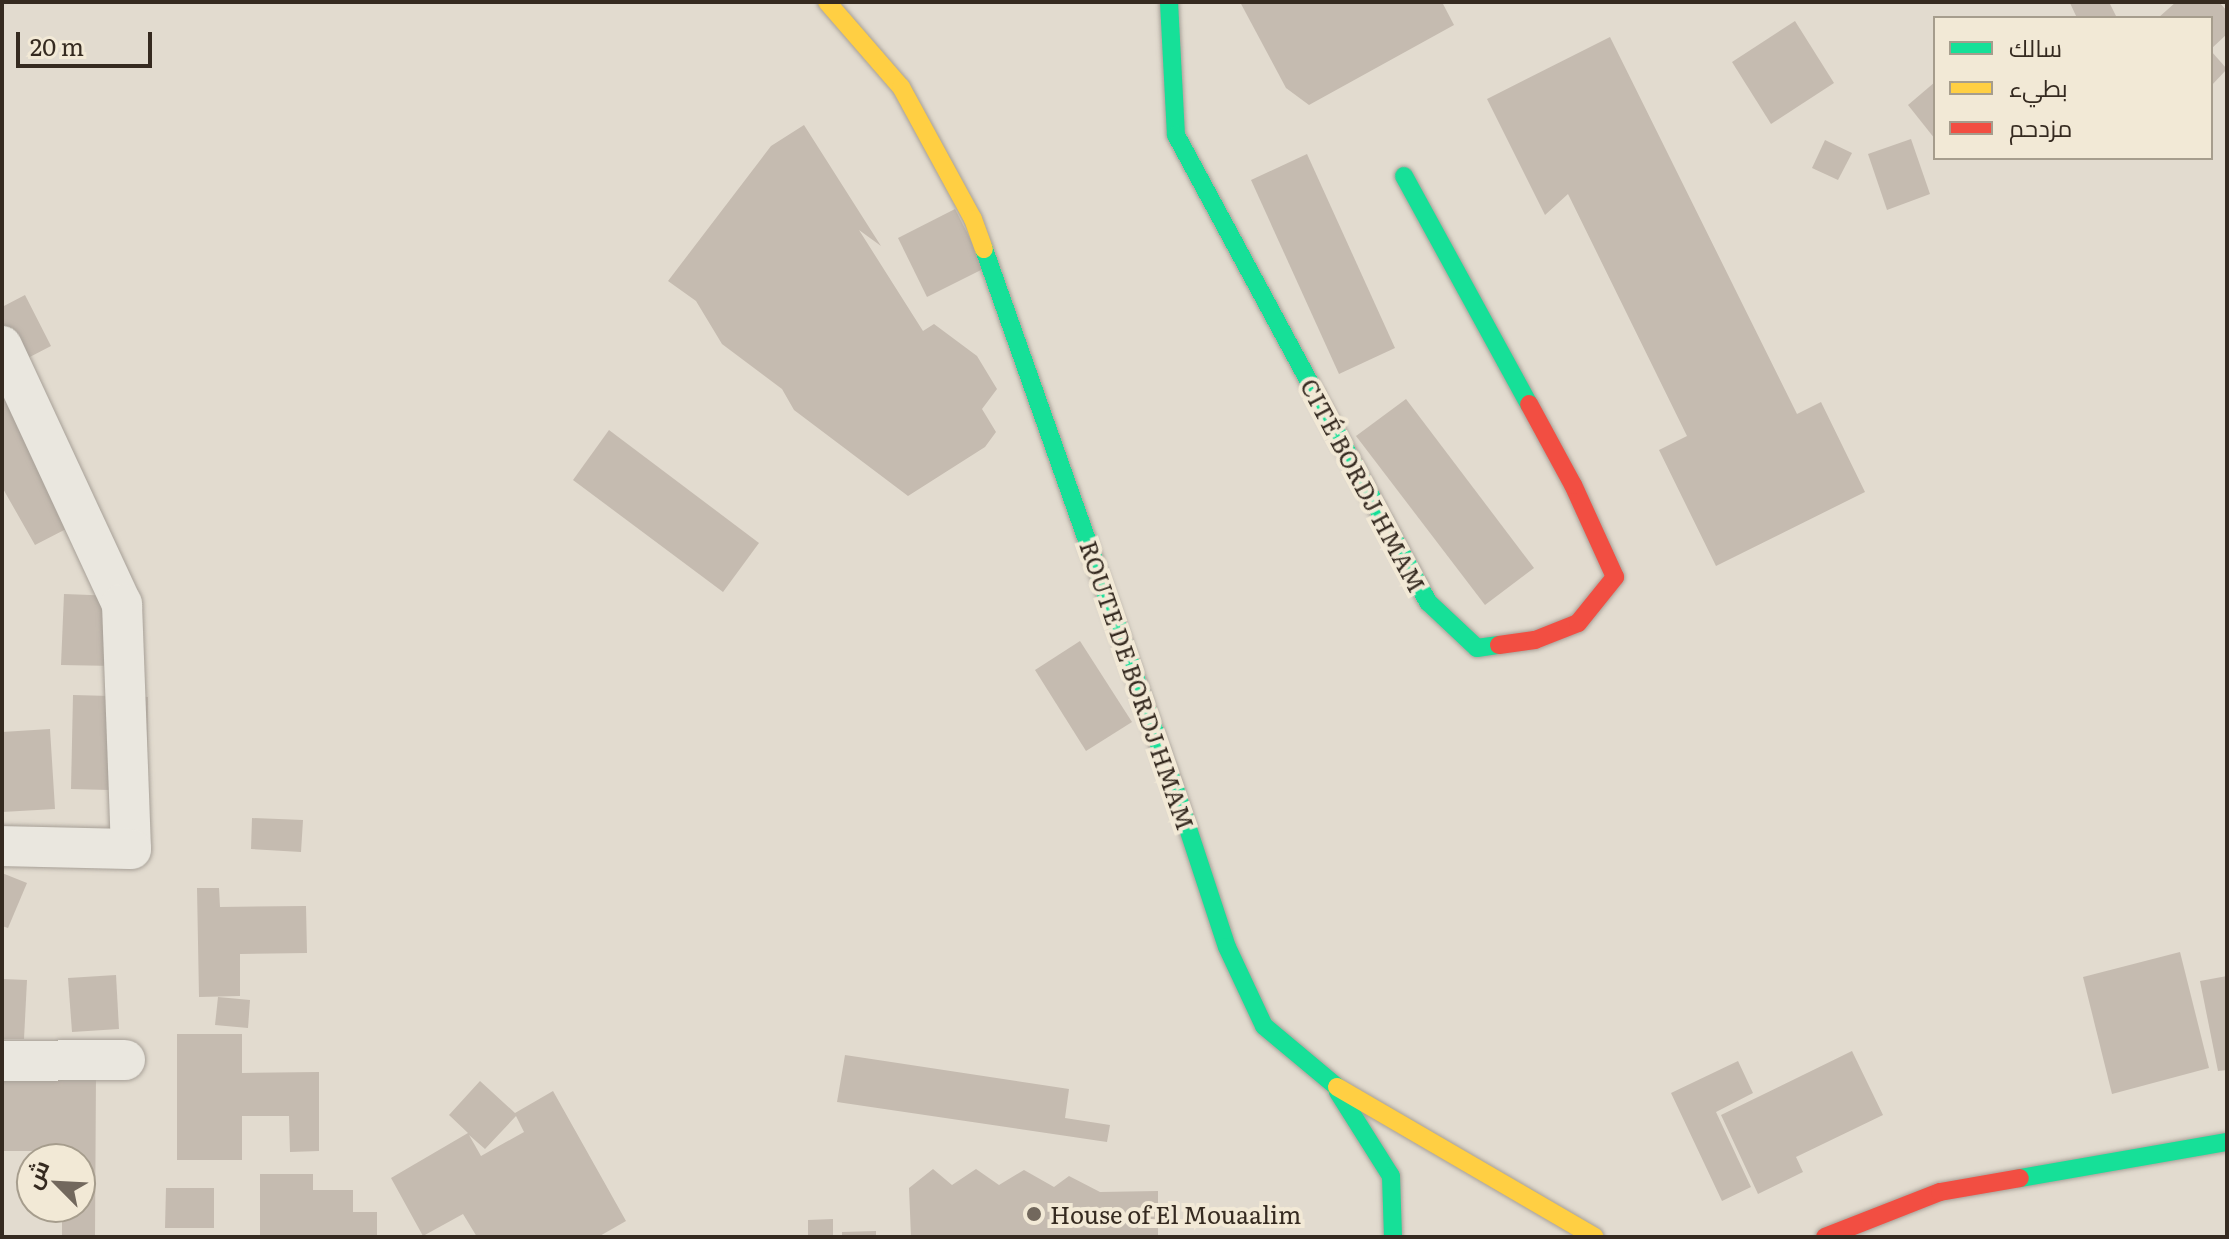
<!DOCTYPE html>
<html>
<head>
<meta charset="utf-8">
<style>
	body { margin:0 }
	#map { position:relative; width:2229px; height:1239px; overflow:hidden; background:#e2dbcf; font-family:Literata,Cairo,serif }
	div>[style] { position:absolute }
	.building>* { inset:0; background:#c5bbb0 }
	.roads { filter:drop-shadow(0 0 2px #a7a097) drop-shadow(0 0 2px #a7a097) }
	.street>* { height:40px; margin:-20px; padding:0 20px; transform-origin:20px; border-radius:20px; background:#eae7df }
	.fast>* { height:18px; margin:-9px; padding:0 9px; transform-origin:9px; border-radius:9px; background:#16e098 }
	.slow>* { height:18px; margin:-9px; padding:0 9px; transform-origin:9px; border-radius:9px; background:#ffcf43 }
	.jam>* { height:18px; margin:-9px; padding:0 9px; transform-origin:9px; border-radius:9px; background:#f24e42 }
	.dots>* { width:22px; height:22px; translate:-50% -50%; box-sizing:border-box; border:4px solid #f2e9d6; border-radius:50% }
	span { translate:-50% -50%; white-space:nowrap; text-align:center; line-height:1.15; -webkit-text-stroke:8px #f2e9d6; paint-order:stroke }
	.street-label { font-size:24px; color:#352a20 }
	.poi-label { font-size:24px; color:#352a20 }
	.left { translate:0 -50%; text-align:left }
	.frame { position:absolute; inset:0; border:4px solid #352a20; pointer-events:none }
	.legend { position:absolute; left:1933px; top:16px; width:280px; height:144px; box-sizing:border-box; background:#f2e9d6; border:2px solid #a69d8d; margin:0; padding:10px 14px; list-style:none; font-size:24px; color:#352a20 }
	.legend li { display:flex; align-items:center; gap:16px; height:40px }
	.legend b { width:40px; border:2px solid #a69d8d }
	.north { position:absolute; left:16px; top:1143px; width:80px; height:80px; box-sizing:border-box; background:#f2e9d6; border:2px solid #a69d8d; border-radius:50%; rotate:294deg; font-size:22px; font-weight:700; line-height:32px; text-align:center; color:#352a20 }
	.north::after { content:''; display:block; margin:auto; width:28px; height:36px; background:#72685d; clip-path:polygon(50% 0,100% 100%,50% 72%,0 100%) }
	.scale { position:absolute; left:16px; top:32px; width:136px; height:36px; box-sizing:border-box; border:4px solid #352a20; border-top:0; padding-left:10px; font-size:24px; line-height:28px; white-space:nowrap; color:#352a20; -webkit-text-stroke:6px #f2e9d6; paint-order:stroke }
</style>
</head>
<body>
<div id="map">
	<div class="building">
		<div style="clip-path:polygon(1240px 2px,1442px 2px,1454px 25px,1309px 105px,1286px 88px)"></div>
		<div style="clip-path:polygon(2073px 2px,2109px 2px,2117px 18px,2077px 18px,2070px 3px)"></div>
		<div style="clip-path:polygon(2176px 2px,2219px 2px,2227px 11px,2227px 34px,2211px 49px,2211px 18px,2158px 18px)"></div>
		<div style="clip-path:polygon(1795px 21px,1834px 83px,1771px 124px,1732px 62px)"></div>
		<div style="clip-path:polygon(1610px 37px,1797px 414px,1821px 402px,1865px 492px,1716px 566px,1659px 450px,1687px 436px,1568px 194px,1545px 215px,1487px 99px)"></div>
		<div style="clip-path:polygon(2211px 51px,2227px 69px,2211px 86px)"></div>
		<div style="clip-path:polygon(1935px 82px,1935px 139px,1908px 105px)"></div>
		<div style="clip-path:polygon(804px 125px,881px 246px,859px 230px,923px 331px,934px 324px,977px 356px,997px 389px,982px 409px,996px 432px,985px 447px,908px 496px,794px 410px,782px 389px,722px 344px,696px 301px,668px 281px,771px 146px)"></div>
		<div style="clip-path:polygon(1911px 139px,1930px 194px,1887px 210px,1868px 154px)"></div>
		<div style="clip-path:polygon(1825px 140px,1852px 153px,1838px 180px,1812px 168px)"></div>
		<div style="clip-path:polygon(1307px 154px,1395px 348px,1339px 374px,1251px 180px)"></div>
		<div style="clip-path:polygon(955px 209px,985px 268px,927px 297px,898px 238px)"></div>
		<div style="clip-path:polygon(25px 295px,51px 346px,24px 360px,101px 511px,35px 545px,2px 487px,2px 307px)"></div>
		<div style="clip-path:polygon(1406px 399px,1534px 568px,1485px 605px,1356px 436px)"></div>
		<div style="clip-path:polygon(609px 430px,759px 543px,723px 592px,573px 480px)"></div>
		<div style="clip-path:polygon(64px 594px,117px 596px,115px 666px,61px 665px)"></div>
		<div style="clip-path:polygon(1080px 641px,1132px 722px,1086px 751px,1035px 670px)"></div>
		<div style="clip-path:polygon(73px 695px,148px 697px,147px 791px,71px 789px)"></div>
		<div style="clip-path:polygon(50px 729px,55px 809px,2px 812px,2px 732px)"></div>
		<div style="clip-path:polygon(252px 818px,303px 820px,301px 852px,251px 849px)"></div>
		<div style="clip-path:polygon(2px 873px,27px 883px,8px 928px,2px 926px)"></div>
		<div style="clip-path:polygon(197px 888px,219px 888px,220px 907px,306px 906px,307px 953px,240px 954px,240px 996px,199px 997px)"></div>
		<div style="clip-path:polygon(2180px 952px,2209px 1068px,2112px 1094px,2083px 977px)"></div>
		<div style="clip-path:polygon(116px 975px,119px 1029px,72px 1032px,68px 978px)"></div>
		<div style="clip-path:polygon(2227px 976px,2227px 1070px,2218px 1071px,2200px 981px)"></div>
		<div style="clip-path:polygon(2px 979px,27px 980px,24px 1039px,2px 1039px)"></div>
		<div style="clip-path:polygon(218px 997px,250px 1000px,248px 1028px,215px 1025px)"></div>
		<div style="clip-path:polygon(177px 1034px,242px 1034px,242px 1073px,319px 1072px,319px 1151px,290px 1152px,289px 1116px,242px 1116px,242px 1160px,177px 1160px)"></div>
		<div style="clip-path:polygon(1852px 1051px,1883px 1115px,1796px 1157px,1803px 1172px,1758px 1194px,1721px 1115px)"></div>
		<div style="clip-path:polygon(845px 1055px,1069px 1089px,1065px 1118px,1110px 1125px,1107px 1142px,837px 1102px)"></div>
		<div style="clip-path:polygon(1738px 1061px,1753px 1093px,1716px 1112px,1751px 1187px,1722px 1201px,1671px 1093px)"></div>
		<div style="clip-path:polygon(2px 1073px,96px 1073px,95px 1237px,62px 1237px,62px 1207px,80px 1207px,80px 1159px,62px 1159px,62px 1151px,2px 1151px)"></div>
		<div style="clip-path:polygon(evenodd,480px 1081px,515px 1113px,553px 1091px,626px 1221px,598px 1237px,477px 1237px,463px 1214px,423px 1236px,391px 1178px,468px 1133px,449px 1115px,480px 1081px,516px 1116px,524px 1132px,481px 1156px,469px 1135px,485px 1149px,516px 1116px)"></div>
		<div style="clip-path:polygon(933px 1169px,952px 1185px,976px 1169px,999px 1185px,1024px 1170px,1054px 1187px,1069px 1176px,1100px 1192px,1158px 1191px,1158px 1237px,911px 1237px,909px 1188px)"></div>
		<div style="clip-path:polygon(260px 1174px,313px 1174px,313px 1190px,353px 1190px,353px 1212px,377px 1212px,377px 1237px,260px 1237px)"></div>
		<div style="clip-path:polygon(166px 1188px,214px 1188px,214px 1228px,165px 1228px)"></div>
		<div style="clip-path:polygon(833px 1219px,833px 1237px,808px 1237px,808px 1220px)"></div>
		<div style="clip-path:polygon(876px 1231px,876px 1237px,842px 1237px,842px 1232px)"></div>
	</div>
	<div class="roads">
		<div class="street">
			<div style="left:2px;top:346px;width:285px;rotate:65.1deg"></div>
			<div style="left:122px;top:604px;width:245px;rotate:87.9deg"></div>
			<div style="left:131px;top:849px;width:129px;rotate:-178.7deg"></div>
			<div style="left:2px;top:1061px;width:123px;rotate:-0.5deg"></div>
		</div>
		<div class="fast">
			<div style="left:1169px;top:2px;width:133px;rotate:87deg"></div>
			<div style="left:1176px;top:135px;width:531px;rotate:61.65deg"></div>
			<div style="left:1428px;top:602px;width:67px;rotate:43.2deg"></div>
			<div style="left:1477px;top:648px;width:22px;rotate:-8deg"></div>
			<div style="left:1404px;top:176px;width:260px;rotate:61.3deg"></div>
			<div style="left:984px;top:249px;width:573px;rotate:70.52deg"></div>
			<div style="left:1175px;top:789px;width:166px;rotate:71.8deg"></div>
			<div style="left:1227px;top:947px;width:87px;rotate:64.9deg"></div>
			<div style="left:1264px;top:1026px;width:95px;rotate:39.9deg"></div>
			<div style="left:1338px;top:1092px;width:99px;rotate:57.8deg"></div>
			<div style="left:1391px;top:1176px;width:61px;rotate:88.1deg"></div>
			<div style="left:2020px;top:1178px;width:210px;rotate:-9.9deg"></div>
		</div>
		<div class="slow">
			<div style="left:827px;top:2px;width:113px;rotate:49deg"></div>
			<div style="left:901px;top:87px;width:150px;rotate:61.4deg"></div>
			<div style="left:973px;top:219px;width:32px;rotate:70deg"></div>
			<div style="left:1337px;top:1087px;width:298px;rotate:30.2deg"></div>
		</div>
		<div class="jam">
			<div style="left:1499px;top:645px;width:36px;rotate:-8deg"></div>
			<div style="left:1535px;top:640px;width:46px;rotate:-21.6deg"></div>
			<div style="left:1578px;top:623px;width:59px;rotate:-51.2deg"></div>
			<div style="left:1615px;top:577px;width:101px;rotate:-114.5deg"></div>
			<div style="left:1573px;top:485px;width:92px;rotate:-118.5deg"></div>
			<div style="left:1825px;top:1237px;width:123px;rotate:-21.4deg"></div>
			<div style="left:1940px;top:1192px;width:81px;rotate:-9.9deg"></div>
		</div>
	</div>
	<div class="dots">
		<div style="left:1034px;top:1214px;background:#72685d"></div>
	</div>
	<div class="street-label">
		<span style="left:1364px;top:485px;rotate:62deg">CITÉ BORDJ HMAM</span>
		<span style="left:1138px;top:685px;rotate:71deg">ROUTE DE BORDJ HMAM</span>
	</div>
	<div class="poi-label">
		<span class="left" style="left:1050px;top:1214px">House of El Mouaalim</span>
	</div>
	<div class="frame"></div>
	<ul class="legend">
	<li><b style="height:10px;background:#16e098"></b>سالك</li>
	<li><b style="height:10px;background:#ffcf43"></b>بطيء</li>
	<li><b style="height:10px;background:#f24e42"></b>مزدحم</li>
	</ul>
	<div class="north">ش</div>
	<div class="scale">20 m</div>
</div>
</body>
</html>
